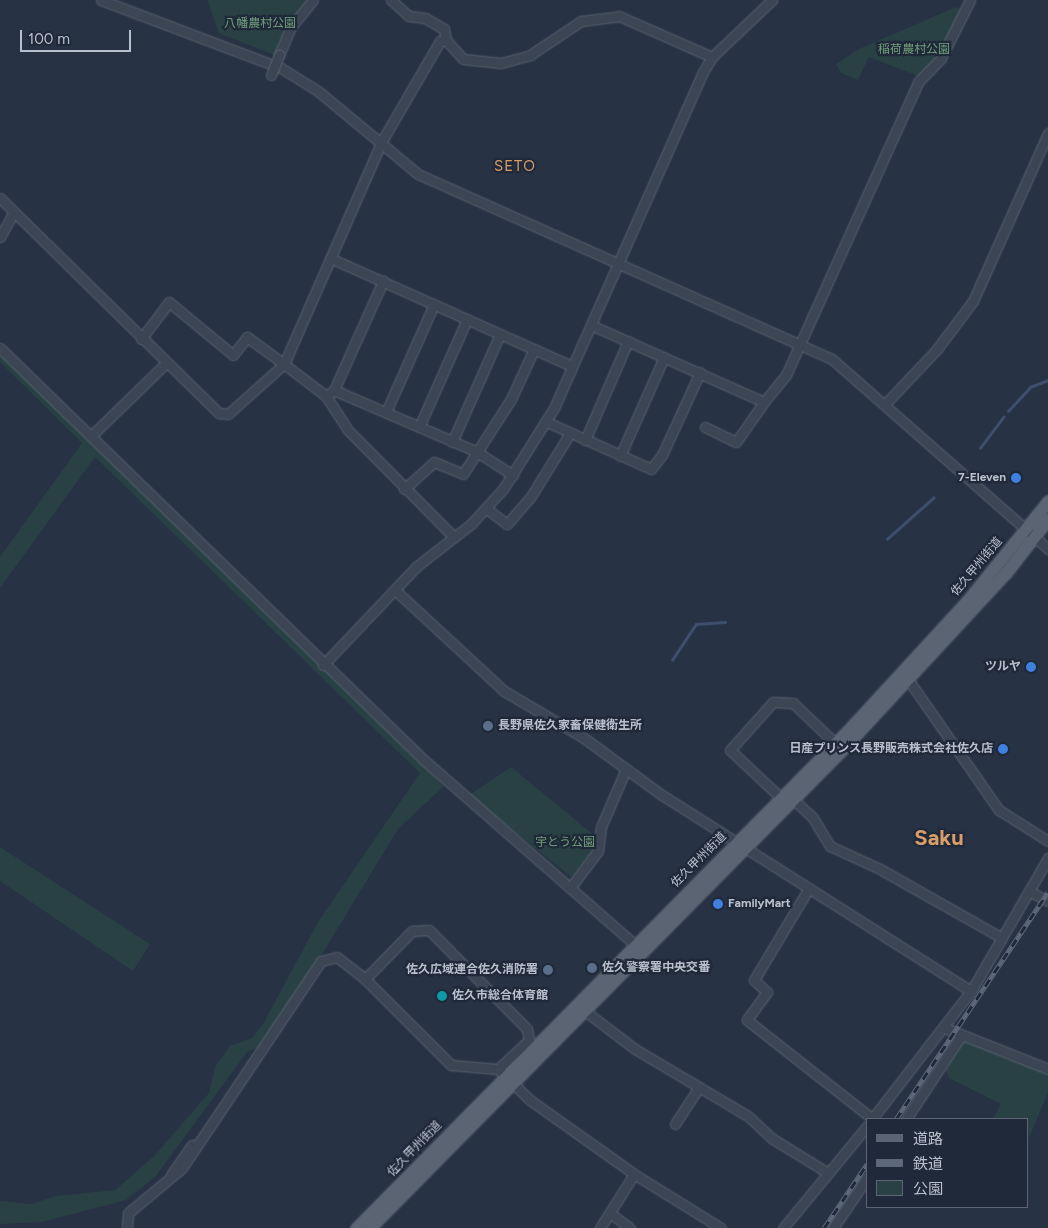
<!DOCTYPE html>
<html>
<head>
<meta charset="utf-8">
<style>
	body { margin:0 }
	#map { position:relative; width:1048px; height:1228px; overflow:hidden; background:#273244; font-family:Figtree,"Noto Sans JP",sans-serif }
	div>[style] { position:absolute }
	.green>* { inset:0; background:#294145 }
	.stream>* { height:2.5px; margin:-1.25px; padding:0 1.25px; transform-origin:1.25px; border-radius:1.25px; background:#3d4f6d }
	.roads { filter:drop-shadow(0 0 1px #5a6271) drop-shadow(0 0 1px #5a6271) }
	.minor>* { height:9px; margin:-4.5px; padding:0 4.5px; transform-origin:4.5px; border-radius:4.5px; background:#3c4554 }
	.major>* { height:11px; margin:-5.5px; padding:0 5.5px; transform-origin:5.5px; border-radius:5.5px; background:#5a6473 }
	.rail>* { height:4.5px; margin-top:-2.25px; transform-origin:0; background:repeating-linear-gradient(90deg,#202939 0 8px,#5e687b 0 16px); box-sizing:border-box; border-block:1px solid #5e687b }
	.bridges { filter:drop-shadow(0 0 1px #5a6271) drop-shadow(0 0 1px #5a6271) }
	.minor-bridge>* { height:9px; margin:-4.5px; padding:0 4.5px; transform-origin:4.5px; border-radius:4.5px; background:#3c4554 }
	.dots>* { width:14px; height:14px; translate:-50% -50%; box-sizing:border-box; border:2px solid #202939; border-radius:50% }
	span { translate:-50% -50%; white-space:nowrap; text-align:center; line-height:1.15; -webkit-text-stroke:4.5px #202939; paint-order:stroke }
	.park-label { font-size:12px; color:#709e7c }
	.poi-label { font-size:12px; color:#b9c0cd; font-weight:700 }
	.right { translate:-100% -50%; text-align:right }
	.left { translate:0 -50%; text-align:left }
	.street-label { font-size:12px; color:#b9c0cd }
	.quarter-label { font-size:15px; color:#d89e69; letter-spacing:1px }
	.town-label { font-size:22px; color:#d89e69; font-weight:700 }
	.legend { position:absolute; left:866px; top:1118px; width:162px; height:90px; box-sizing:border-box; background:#202939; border:1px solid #5d6574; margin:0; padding:6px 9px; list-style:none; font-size:15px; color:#b9c0cd }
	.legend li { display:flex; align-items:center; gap:10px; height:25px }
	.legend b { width:25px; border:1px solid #5d6574 }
	.scale { position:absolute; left:20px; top:30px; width:111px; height:22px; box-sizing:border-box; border:2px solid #b9c0cd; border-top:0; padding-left:6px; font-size:15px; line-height:18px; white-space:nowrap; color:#b9c0cd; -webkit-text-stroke:4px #202939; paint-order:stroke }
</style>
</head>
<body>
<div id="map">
	<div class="green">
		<div style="clip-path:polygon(207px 0,308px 0,274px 55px,219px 33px)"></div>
		<div style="clip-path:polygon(956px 7px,962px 10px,940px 56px,921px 77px,869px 57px,858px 80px,841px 73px,836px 64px,859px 49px)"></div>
		<div style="clip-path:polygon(0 353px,444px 786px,398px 829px,292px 1004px,259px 1047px,247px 1052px,156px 1176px,126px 1200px,42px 1222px,0 1224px,0 1201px,31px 1204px,56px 1196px,115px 1190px,153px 1157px,209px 1093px,215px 1067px,230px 1046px,252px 1038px,263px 1024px,318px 922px,420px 773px,95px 457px,0 588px,0 557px,82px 443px,0 362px)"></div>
		<div style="clip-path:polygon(511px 767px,595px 836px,595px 849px,571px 877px,469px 795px)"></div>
		<div style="clip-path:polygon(0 847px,150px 944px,133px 971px,0 881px)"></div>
		<div style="clip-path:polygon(963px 1041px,1048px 1072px,1048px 1092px,1029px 1138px,1027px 1119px,993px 1119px,1001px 1104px,949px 1078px,946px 1071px,951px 1058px)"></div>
	</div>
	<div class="stream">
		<div style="left:1008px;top:411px;width:33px;rotate:-47deg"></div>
		<div style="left:1030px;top:387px;width:19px;rotate:-21deg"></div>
		<div style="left:980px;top:448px;width:39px;rotate:-53deg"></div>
		<div style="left:887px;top:539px;width:62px;rotate:-41.7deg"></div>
		<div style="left:672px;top:660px;width:43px;rotate:-56.3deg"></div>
		<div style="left:696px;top:624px;width:29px;rotate:-4deg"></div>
	</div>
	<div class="roads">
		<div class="minor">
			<div style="left:101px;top:0;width:192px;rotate:20.7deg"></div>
			<div style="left:281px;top:68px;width:44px;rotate:31.9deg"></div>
			<div style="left:318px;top:91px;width:130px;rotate:39.7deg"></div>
			<div style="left:418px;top:174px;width:453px;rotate:24.1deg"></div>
			<div style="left:832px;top:359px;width:288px;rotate:41.3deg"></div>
			<div style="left:391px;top:0;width:24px;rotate:42deg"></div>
			<div style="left:409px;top:16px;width:16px;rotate:7deg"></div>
			<div style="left:425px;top:18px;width:22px;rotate:30deg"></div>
			<div style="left:444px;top:29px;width:11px;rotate:80deg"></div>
			<div style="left:279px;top:55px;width:30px;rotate:-67deg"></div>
			<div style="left:291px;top:27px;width:35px;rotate:-51deg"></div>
			<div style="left:0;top:198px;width:307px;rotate:44.5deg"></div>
			<div style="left:219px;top:413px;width:9px;rotate:6deg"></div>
			<div style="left:228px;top:414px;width:75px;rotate:-41.8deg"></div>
			<div style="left:284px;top:364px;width:53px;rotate:37.3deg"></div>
			<div style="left:326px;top:396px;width:40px;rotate:57.1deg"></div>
			<div style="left:348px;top:430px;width:151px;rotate:45.3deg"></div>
			<div style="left:0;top:237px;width:29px;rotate:-61deg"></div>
			<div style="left:330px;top:258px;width:265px;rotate:24.1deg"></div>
			<div style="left:591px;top:325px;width:189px;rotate:24deg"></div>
			<div style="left:764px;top:402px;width:35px;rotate:-51deg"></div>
			<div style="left:786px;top:375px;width:321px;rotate:-65.7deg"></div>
			<div style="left:918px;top:82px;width:33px;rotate:-46deg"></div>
			<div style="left:941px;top:58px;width:65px;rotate:-63.4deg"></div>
			<div style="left:141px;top:339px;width:46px;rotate:-52.9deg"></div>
			<div style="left:169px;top:302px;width:83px;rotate:39.6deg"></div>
			<div style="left:233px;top:355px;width:23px;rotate:-52deg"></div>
			<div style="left:247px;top:337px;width:46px;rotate:36.1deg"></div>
			<div style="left:284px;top:364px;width:246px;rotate:-66.3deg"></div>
			<div style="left:383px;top:139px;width:113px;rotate:-59.8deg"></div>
			<div style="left:440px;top:41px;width:6px;rotate:-9deg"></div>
			<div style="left:446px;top:40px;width:25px;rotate:48deg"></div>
			<div style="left:463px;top:59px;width:38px;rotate:6deg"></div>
			<div style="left:501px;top:63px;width:30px;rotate:-15deg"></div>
			<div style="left:530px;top:55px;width:61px;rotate:-33.7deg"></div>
			<div style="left:581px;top:21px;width:38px;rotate:-7deg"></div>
			<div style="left:619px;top:16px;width:102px;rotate:23.8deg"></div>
			<div style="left:0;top:348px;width:591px;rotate:44.18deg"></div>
			<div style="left:424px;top:760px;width:281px;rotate:41.2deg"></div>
			<div style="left:334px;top:390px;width:120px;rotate:-65.8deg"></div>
			<div style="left:326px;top:396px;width:10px;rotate:-37deg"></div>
			<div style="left:334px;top:390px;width:156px;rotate:23.4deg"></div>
			<div style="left:477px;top:452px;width:43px;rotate:32.6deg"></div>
			<div style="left:886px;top:403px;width:74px;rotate:-46.6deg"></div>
			<div style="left:937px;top:349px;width:60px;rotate:-53.1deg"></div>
			<div style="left:973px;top:301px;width:184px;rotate:-65.9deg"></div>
			<div style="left:386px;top:412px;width:118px;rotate:-66deg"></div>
			<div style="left:547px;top:422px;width:114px;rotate:24.3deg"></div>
			<div style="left:651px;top:469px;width:18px;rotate:-52deg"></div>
			<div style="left:662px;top:455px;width:91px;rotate:-65.4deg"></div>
			<div style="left:419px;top:427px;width:118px;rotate:-66deg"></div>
			<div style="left:705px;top:427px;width:34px;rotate:26deg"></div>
			<div style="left:736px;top:442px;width:49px;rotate:-55deg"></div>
			<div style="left:91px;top:436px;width:105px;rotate:-44.2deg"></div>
			<div style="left:585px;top:440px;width:108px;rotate:-66.5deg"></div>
			<div style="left:452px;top:442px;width:118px;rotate:-66deg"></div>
			<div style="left:620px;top:456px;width:108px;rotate:-66deg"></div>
			<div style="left:404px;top:489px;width:40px;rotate:-42deg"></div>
			<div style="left:434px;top:462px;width:31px;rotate:22deg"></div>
			<div style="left:463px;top:474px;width:89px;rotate:-57.4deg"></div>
			<div style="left:511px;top:399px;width:55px;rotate:-65.3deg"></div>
			<div style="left:487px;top:509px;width:25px;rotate:37deg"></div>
			<div style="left:507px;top:524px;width:35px;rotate:-49deg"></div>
			<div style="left:530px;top:498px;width:76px;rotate:-58.4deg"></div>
			<div style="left:395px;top:590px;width:149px;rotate:42.8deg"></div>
			<div style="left:504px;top:691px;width:93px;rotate:30.4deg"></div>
			<div style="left:584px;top:738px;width:97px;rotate:36.2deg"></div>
			<div style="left:662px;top:795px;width:366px;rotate:32.4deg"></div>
			<div style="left:323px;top:665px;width:137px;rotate:-46.5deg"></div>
			<div style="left:417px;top:566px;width:68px;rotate:-37.9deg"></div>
			<div style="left:471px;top:524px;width:47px;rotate:-47.6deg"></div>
			<div style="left:503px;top:489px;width:96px;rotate:-57.8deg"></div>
			<div style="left:554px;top:408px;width:368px;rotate:-66.1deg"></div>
			<div style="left:703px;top:72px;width:17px;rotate:-59deg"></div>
			<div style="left:712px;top:57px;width:83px;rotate:-43.5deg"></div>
			<div style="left:905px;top:675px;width:165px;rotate:55.2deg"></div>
			<div style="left:999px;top:810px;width:58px;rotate:32.3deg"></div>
			<div style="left:781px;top:798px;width:70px;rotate:-136.7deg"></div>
			<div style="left:730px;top:750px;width:64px;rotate:-48.1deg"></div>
			<div style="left:773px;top:702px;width:20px;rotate:3deg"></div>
			<div style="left:793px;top:703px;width:62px;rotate:43.7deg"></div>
			<div style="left:794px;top:800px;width:26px;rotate:43deg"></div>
			<div style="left:813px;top:818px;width:33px;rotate:59deg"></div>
			<div style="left:830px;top:846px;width:55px;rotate:24.7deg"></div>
			<div style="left:880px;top:869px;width:140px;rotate:29.5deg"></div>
			<div style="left:570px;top:888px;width:46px;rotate:-52.9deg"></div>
			<div style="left:598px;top:851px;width:24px;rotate:-83deg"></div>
			<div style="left:601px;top:827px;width:63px;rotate:-66.7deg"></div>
			<div style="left:809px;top:888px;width:107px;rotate:120.9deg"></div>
			<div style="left:754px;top:980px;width:18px;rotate:43deg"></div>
			<div style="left:767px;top:992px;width:34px;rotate:126deg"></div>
			<div style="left:747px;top:1020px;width:160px;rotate:38.2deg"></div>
			<div style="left:1029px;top:891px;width:21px;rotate:28deg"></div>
			<div style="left:585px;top:1011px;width:63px;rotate:37.2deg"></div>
			<div style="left:635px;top:1049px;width:131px;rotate:30.7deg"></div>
			<div style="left:748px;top:1116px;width:34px;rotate:43deg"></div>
			<div style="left:773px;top:1139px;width:65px;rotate:31.7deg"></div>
			<div style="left:945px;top:1028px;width:111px;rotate:21.7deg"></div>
			<div style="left:498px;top:1069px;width:42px;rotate:-43.1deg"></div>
			<div style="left:529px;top:1040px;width:11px;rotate:-100deg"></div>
			<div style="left:527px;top:1029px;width:139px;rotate:-134.7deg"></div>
			<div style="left:429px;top:930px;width:17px;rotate:177deg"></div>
			<div style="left:412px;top:931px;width:67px;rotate:134.4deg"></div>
			<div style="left:365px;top:979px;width:122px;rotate:45deg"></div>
			<div style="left:451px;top:1065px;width:47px;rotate:4.9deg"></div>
			<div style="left:498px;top:1069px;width:45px;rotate:44.1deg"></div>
			<div style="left:530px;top:1100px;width:128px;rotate:35.4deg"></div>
			<div style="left:634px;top:1174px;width:102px;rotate:31.8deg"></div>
			<div style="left:872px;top:1119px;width:162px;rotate:-52.3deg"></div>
			<div style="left:971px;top:991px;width:154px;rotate:-59.9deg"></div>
			<div style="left:906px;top:1119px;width:100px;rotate:-56.5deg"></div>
			<div style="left:675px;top:1124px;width:44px;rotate:-57deg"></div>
			<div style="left:171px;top:1175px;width:37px;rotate:-55deg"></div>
			<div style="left:610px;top:1213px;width:25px;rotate:37deg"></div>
			<div style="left:127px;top:1228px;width:15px;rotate:-86deg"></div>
			<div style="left:128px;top:1213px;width:70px;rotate:-39.8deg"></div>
			<div style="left:182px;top:1168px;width:249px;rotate:-56.1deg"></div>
			<div style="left:321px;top:961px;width:16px;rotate:-14deg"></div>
			<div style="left:337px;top:957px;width:36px;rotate:38deg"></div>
			<div style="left:600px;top:1228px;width:64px;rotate:-57.8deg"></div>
			<div style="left:783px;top:1228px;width:132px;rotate:-50.5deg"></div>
			<div style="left:833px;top:1228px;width:60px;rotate:-55.8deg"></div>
		</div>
		<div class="major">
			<div style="left:356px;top:1228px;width:706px;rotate:-45.34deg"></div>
			<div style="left:852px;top:726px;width:170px;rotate:-47.4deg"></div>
			<div style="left:967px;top:601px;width:129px;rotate:-51deg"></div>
			<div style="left:370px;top:1228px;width:672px;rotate:-45.36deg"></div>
			<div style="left:842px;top:750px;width:241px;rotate:-47.2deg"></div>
			<div style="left:1006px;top:573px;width:68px;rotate:-52.1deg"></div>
		</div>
	</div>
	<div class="rail">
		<div style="left:896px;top:1119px;width:273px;rotate:-56.2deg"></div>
		<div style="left:824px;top:1228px;width:77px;rotate:-56.1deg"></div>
	</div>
	<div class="bridges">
		<div class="minor-bridge">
			<div style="left:271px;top:75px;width:22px;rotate:-68deg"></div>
		</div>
	</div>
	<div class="dots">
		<div style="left:1016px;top:478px;background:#3f7fe0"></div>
		<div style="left:1031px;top:667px;background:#3f7fe0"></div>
		<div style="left:488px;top:726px;background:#5c6f8a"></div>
		<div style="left:1003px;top:749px;background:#3f7fe0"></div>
		<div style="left:718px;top:904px;background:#3f7fe0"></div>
		<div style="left:592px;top:968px;background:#5c6f8a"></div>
		<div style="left:548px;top:970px;background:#5c6f8a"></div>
		<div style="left:442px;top:996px;background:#0f9aa8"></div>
	</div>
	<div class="park-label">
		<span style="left:260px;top:24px">八幡農村公園</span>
		<span style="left:914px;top:50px">稲荷農村公園</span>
		<span style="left:565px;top:843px">宇とう公園</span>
	</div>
	<div class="poi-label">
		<span class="right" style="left:1006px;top:478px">7-Eleven</span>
		<span class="right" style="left:1021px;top:667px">ツルヤ</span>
		<span class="left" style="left:498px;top:726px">長野県佐久家畜保健衛生所</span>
		<span class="right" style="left:993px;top:749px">日産プリンス長野販売株式会社佐久店</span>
		<span class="left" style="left:728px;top:904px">FamilyMart</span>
		<span class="left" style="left:602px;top:968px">佐久警察署中央交番</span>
		<span class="right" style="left:538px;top:970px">佐久広域連合佐久消防署</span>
		<span class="left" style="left:452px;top:996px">佐久市総合体育館</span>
	</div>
	<div class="street-label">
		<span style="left:977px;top:567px;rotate:-50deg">佐久甲州街道</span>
		<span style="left:699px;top:860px;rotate:-45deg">佐久甲州街道</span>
		<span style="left:415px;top:1149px;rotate:-46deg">佐久甲州街道</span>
	</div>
	<div class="quarter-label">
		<span style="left:515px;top:167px">SETO</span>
	</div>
	<div class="town-label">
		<span style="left:939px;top:838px">Saku</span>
	</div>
	<ul class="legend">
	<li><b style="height:6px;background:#5a6473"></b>道路</li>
	<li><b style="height:6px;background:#5e687b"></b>鉄道</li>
	<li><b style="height:14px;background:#294145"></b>公園</li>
	</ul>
	<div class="scale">100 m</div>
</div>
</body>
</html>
